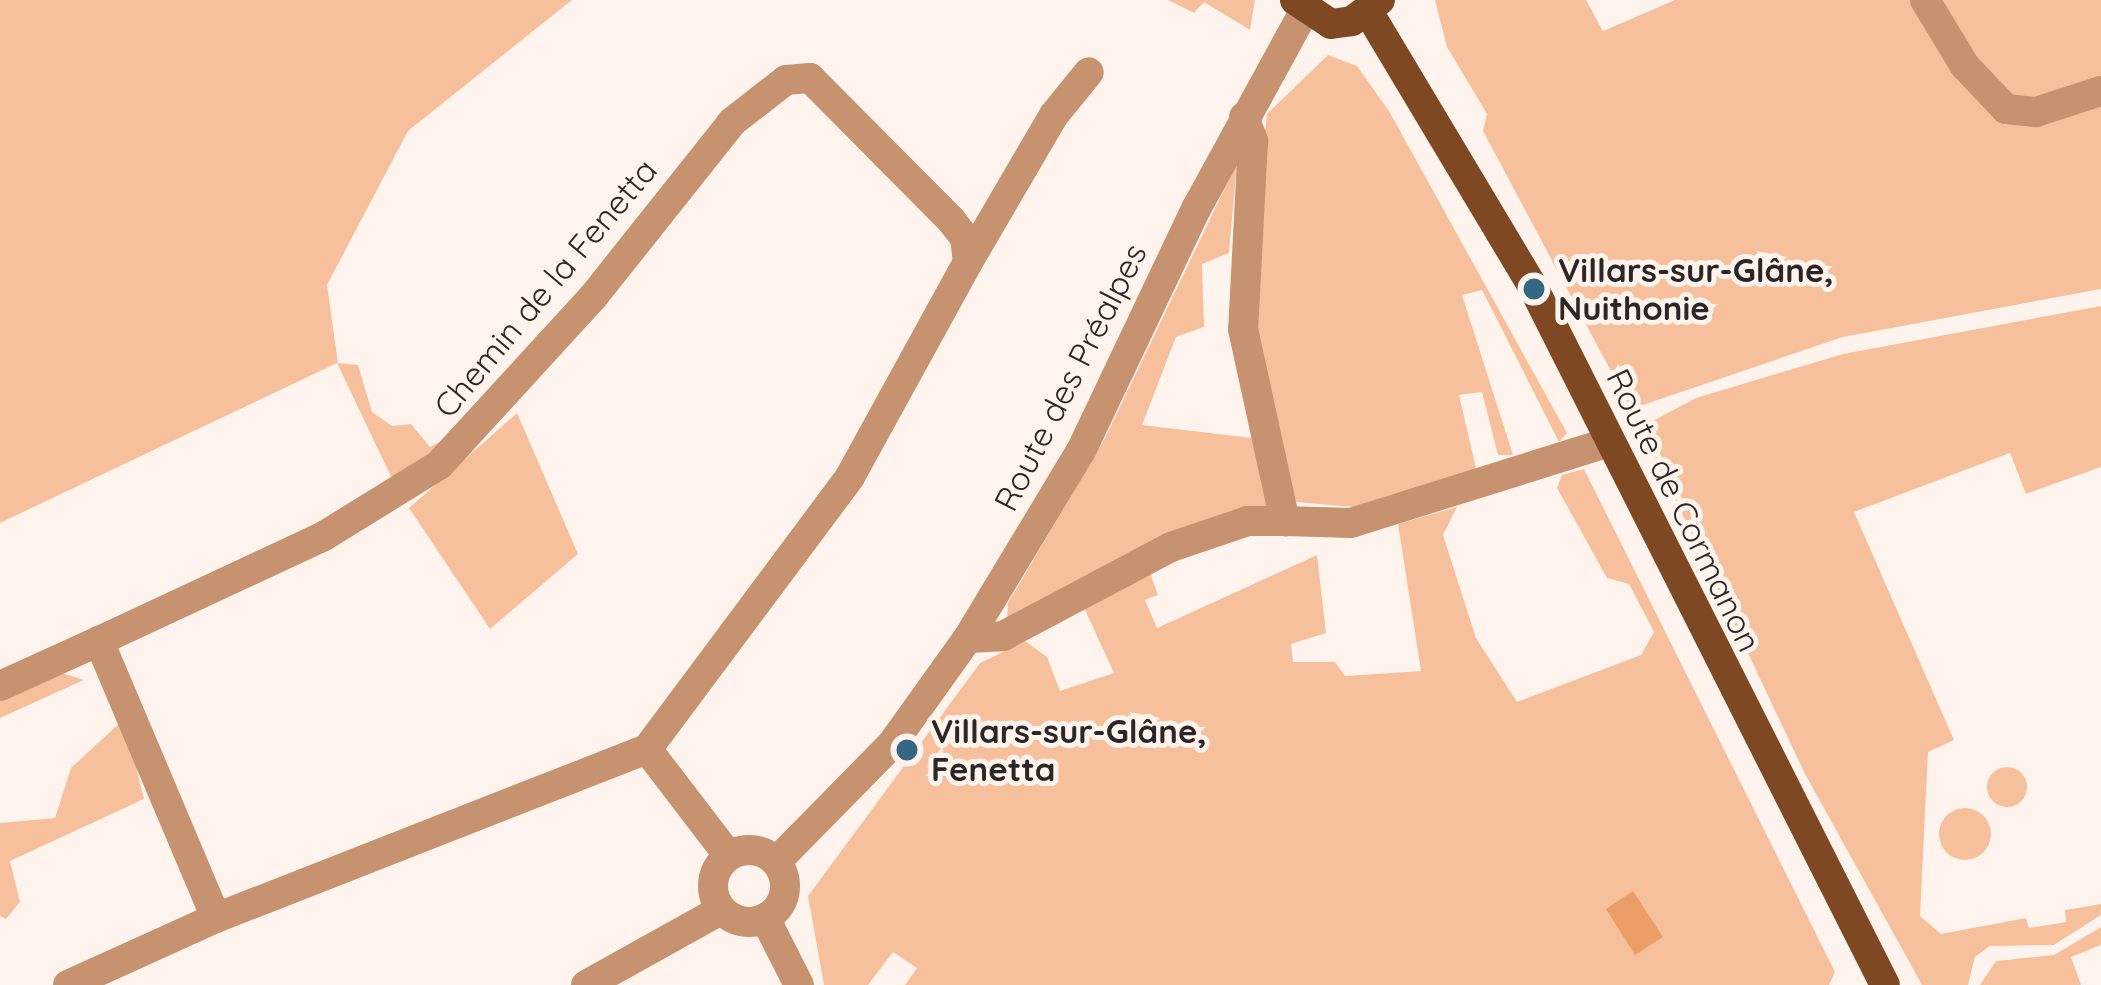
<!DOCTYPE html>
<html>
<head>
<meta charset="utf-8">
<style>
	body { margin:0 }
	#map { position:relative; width:2101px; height:985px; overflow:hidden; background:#fff4ed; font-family:Quicksand,sans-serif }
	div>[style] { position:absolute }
	.green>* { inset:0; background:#f7c09c }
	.round { border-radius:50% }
	.water>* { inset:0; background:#ec9e68 }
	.street>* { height:30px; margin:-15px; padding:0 15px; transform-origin:15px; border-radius:15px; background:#c6926f }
	.street>.ring { margin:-15px; padding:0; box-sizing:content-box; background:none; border:30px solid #c6926f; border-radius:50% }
	.primary>* { height:30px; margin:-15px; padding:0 15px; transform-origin:15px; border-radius:15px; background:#7e4922 }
	.dots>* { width:33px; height:33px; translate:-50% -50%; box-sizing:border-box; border:6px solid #fff4ed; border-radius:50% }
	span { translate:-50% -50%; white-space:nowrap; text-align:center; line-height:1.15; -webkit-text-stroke:10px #fff4ed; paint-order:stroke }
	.poi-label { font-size:33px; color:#2c2724; font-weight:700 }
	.left { translate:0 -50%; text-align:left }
	.street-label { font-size:33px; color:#2c2724 }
</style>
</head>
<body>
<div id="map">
	<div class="green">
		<div style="clip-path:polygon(0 0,572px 0,408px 131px,327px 285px,338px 363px,358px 365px,372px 412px,392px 426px,411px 424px,430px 447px,451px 436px,393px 481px,337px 363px,0 523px)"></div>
		<div style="clip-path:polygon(1168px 0,1255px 0,1250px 30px,1204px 2px,1194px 13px)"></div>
		<div style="clip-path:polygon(1435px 0,1586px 0,1603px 31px,1675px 0,2101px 0,2101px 289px,1843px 337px,1631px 409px,1483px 131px,1487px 114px,1447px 47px)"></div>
		<div style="clip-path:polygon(1328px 55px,1357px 66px,1389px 111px,1567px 433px,1559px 442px,1482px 290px,1462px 295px,1513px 455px,1498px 455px,1482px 392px,1459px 395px,1476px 468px,1466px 480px,1365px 508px,1296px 502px,1251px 333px,1250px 261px,1267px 114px)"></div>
		<div style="clip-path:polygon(1237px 163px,1229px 253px,1202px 264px,1204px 327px,1176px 337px,1142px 425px,1252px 438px,1267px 507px,1007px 621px,1008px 603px,1105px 438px)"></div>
		<div style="clip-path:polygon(2101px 306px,2101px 467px,2026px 494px,2010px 453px,1854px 512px,1954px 740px,1928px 752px,1920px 916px,1941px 934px,2026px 918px,2029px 928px,2066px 922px,2065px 910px,2101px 904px,2101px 915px,2054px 945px,1990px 946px,1975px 957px,1968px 985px,1922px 985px,1805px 774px,1641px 427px,1696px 398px,1843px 354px)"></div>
		<div style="clip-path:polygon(517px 413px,578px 554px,490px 629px,409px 508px)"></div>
		<div style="clip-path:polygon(1584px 469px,1835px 972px,1829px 985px,905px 985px,917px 968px,893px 952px,868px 985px,824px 985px,808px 896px,980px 663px,1025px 641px,1047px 657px,1060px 691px,1114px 673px,1081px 601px,1148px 567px,1158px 595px,1145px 600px,1157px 628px,1317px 555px,1326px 633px,1291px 644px,1293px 662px,1335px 662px,1345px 676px,1421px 671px,1398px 524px,1457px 507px,1443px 535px,1476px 638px,1517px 702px,1641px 655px,1654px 632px,1629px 584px,1607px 578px,1557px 488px,1562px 475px)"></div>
		<div style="clip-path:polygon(55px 671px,84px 680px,0 718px,0 697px)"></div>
		<div style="clip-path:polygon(124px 719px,144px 799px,10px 861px,20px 902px,6px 919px,0 916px,0 823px,55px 818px,71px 768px)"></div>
		<div class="round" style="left:1987px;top:767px;width:40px;height:40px"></div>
		<div class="round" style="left:1939px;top:808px;width:52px;height:52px"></div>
		<div style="clip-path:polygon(2101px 927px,2101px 945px,2071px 957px,2081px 985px,1980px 985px,1996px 961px,2054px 955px)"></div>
	</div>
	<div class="water">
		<div style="clip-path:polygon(1633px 891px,1663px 937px,1635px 955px,1606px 909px)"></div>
	</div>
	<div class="street">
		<div style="left:1925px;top:0;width:77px;rotate:58.8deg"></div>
		<div style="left:1965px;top:66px;width:59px;rotate:46.4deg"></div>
		<div style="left:2006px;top:109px;width:30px;rotate:6deg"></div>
		<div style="left:2036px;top:112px;width:68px;rotate:-17.9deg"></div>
		<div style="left:1244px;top:117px;width:26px;rotate:69deg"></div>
		<div style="left:1253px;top:141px;width:188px;rotate:93deg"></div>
		<div style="left:1243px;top:329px;width:197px;rotate:77.7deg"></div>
		<div style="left:1285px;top:521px;width:66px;rotate:1.7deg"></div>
		<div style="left:1351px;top:523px;width:271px;rotate:-17.4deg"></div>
		<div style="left:968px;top:262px;width:170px;rotate:-59.7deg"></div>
		<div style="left:1054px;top:115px;width:55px;rotate:-50.9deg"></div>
		<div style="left:968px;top:638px;width:35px;rotate:-3deg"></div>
		<div style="left:1003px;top:636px;width:190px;rotate:-27.9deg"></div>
		<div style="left:1171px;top:547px;width:81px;rotate:-18.7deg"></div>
		<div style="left:1248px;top:521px;width:37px"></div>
		<div style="left:0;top:686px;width:109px;rotate:-24.4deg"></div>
		<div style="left:647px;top:749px;width:463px;rotate:158.6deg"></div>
		<div style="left:216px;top:918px;width:301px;rotate:-112.9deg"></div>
		<div style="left:99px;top:641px;width:248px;rotate:-25deg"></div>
		<div style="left:324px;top:536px;width:135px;rotate:-31.7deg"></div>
		<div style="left:439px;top:465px;width:228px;rotate:-47.5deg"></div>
		<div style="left:593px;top:297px;width:223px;rotate:-51.5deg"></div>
		<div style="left:732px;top:122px;width:68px;rotate:-37.9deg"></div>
		<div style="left:786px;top:80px;width:24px;rotate:-5deg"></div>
		<div style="left:810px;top:78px;width:200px;rotate:45.2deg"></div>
		<div style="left:951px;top:220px;width:23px;rotate:52deg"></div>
		<div style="left:965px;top:238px;width:24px;rotate:83deg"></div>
		<div style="left:968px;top:262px;width:245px;rotate:118.8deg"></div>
		<div style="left:850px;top:477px;width:339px;rotate:126.7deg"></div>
		<div style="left:647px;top:749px;width:133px;rotate:52.6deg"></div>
		<div class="ring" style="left:713px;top:850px;width:42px;height:42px"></div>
		<div style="left:776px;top:862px;width:165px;rotate:-45.5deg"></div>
		<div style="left:892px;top:744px;width:130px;rotate:-54.4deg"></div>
		<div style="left:968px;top:638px;width:218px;rotate:-58.9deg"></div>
		<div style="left:1081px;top:451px;width:268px;rotate:-64.6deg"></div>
		<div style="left:1196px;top:209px;width:225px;rotate:-61.3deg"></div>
		<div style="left:765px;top:918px;width:75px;rotate:63.1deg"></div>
		<div style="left:68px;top:985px;width:162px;rotate:-24.4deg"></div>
		<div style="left:586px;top:985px;width:154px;rotate:-29.1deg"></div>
	</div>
	<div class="primary">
		<div style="left:1295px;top:0;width:43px;rotate:33.7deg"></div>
		<div style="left:1331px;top:24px;width:21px;rotate:-8deg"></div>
		<div style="left:1352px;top:21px;width:35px;rotate:-37deg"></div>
		<div style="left:1369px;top:13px;width:322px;rotate:59.1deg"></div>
		<div style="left:1534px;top:289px;width:779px;rotate:63.24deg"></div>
	</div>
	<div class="dots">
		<div style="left:1534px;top:289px;background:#336783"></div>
		<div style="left:907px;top:750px;background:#336783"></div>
	</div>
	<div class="poi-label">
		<span class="left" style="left:1558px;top:289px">Villars-sur-Glâne,<br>Nuithonie</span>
		<span class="left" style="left:931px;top:750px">Villars-sur-Glâne,<br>Fenetta</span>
	</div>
	<div class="street-label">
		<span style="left:545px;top:288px;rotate:-50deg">Chemin de la Fenetta</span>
		<span style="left:1070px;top:377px;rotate:-63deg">Route des Préalpes</span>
		<span style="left:1684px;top:510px;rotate:64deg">Route de Cormanon</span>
	</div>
</div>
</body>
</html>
